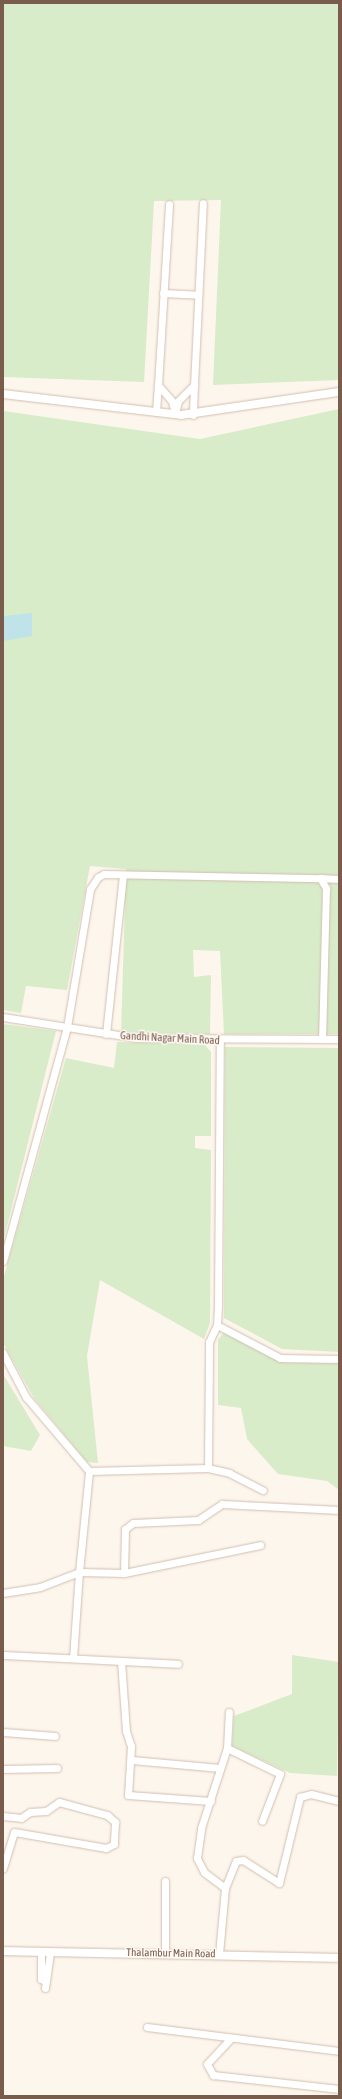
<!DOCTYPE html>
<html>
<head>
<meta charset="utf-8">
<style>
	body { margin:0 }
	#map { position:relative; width:342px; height:2099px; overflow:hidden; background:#fdf6ec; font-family:"Asap Condensed",sans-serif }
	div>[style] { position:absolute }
	.green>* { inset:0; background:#d8ecc9 }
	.water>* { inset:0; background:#bfe3e8 }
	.roads { filter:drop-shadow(0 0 1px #d1beb0) drop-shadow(0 0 1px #d1beb0) }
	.minor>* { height:7px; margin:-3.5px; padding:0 3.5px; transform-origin:3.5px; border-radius:3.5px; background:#fff }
	.tertiary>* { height:8px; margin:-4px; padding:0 4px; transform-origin:4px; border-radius:4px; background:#fff }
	span { translate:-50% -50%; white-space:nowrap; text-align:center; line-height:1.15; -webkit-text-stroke:3px #fffaf3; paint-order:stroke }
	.street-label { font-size:11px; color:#7a5c4d }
	.frame { position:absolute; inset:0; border:4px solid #7a5c4d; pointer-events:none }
</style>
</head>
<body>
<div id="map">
	<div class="green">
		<div style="clip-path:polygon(3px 3px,339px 3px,339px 380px,213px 385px,221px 200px,154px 201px,144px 382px,3px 377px)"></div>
		<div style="clip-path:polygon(339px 409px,339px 1034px,224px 1034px,220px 951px,193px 950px,194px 977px,211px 975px,210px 1034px,121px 1033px,126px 869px,90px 866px,67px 990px,26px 986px,21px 1013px,3px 1010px,3px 411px,200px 439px)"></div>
		<div style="clip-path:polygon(3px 1024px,56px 1031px,3px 1242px)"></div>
		<div style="clip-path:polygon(117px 1042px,205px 1045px,211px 1052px,211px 1136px,195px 1136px,195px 1148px,211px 1150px,210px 1323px,204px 1339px,100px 1280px,87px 1356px,98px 1463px,87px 1462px,34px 1398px,3px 1343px,3px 1280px,66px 1058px,114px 1068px)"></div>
		<div style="clip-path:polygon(225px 1047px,339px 1048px,339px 1352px,282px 1349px,224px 1318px)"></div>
		<div style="clip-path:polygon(224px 1332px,286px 1363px,339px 1363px,339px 1490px,327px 1481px,278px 1474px,247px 1439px,241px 1408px,218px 1405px,218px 1340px)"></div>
		<div style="clip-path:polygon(3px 1374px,40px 1435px,31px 1451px,3px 1446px)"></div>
		<div style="clip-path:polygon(292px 1655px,339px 1662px,337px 1776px,290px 1773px,232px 1746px,234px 1716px,292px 1694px)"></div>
	</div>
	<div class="water">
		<div style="clip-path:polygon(32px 613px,32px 636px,3px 641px,3px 616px)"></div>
	</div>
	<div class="roads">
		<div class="minor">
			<div style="left:163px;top:293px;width:35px;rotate:3deg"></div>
			<div style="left:158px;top:385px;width:181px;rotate:-86.5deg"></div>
			<div style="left:194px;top:385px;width:182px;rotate:-87.2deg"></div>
			<div style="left:156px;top:412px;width:27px;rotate:-86deg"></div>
			<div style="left:158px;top:385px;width:21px;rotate:49deg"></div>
			<div style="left:172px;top:401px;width:13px;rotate:77deg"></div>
			<div style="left:175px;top:414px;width:13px;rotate:-77deg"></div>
			<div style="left:178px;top:401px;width:23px;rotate:-45deg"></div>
			<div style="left:194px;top:385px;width:30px;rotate:92deg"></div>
			<div style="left:320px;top:878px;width:19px;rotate:3deg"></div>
			<div style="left:3px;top:1017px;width:136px;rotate:8.9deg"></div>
			<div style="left:137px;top:1038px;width:202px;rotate:0.3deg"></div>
			<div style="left:106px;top:1034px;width:160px;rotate:-83.9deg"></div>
			<div style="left:3px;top:1261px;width:243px;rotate:-74.7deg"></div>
			<div style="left:67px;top:1027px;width:140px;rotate:-80.5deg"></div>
			<div style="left:90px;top:889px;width:14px;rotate:-56deg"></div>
			<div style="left:98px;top:877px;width:7px;rotate:-27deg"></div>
			<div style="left:104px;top:874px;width:216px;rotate:1.1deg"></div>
			<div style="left:320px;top:878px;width:12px;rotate:59deg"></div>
			<div style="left:326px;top:888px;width:151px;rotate:91.5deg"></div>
			<div style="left:217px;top:1325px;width:71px;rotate:27.6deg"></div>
			<div style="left:280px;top:1358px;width:59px;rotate:1deg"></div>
			<div style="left:3px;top:1353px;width:50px;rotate:62.4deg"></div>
			<div style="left:26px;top:1397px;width:97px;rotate:49.6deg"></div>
			<div style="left:208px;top:1468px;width:126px;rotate:-89.5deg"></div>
			<div style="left:209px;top:1342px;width:19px;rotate:-65deg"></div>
			<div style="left:217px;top:1325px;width:21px;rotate:-87deg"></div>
			<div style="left:218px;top:1304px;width:263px;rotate:-89.6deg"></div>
			<div style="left:124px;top:1573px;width:44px;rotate:-88.7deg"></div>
			<div style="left:125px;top:1529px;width:10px;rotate:-37deg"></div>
			<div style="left:133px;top:1523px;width:65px;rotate:-2.6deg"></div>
			<div style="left:198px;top:1520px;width:29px;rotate:-34deg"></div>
			<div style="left:222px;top:1504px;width:117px;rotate:2.9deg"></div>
			<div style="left:3px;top:1593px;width:37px;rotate:-9deg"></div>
			<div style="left:40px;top:1587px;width:42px;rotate:-21deg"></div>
			<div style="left:79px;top:1572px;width:101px;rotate:-84.3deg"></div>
			<div style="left:89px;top:1471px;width:119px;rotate:-1.4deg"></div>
			<div style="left:208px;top:1468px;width:22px;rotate:13deg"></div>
			<div style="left:229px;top:1473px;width:38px;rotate:27deg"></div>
			<div style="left:3px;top:1655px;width:175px;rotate:2.9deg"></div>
			<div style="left:73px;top:1658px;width:86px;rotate:-86deg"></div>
			<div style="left:79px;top:1572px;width:45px;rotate:1.3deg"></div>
			<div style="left:124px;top:1573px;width:139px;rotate:-11.6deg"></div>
			<div style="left:121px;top:1661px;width:70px;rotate:85.9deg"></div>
			<div style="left:126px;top:1731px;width:16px;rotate:72deg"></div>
			<div style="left:131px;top:1746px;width:49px;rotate:93.5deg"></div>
			<div style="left:128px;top:1795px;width:83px;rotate:4.1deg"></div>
			<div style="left:3px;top:1732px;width:52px;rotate:4.4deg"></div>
			<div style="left:227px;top:1748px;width:59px;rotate:26.1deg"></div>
			<div style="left:280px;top:1774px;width:50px;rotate:111deg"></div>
			<div style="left:132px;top:1760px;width:88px;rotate:5.2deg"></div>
			<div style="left:3px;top:1769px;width:54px;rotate:-1.1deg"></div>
			<div style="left:3px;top:1816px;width:18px;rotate:6deg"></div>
			<div style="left:21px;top:1818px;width:11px;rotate:-34deg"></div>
			<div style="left:30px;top:1812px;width:16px;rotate:-4deg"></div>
			<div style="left:46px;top:1811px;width:16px;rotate:-35deg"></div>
			<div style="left:59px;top:1802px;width:50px;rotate:15.2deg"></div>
			<div style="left:107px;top:1815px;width:11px;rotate:41deg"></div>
			<div style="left:115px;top:1822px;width:22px;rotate:93deg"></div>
			<div style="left:114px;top:1844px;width:9px;rotate:153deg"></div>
			<div style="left:106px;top:1848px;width:93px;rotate:-170.1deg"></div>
			<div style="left:14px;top:1832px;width:38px;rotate:107deg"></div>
			<div style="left:225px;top:1888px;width:26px;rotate:-143deg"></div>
			<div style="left:204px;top:1872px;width:16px;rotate:-117deg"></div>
			<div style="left:197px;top:1858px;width:30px;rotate:-82deg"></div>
			<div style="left:201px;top:1828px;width:84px;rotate:-72deg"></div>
			<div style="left:227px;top:1748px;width:36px;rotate:-87deg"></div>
			<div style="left:41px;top:1951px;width:28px;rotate:90deg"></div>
			<div style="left:41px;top:1979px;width:4px;rotate:27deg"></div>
			<div style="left:165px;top:1953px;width:72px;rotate:-90deg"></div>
			<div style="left:219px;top:1954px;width:66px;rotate:-84.8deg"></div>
			<div style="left:225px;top:1888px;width:29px;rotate:-68deg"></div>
			<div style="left:236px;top:1861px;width:7px;rotate:-8deg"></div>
			<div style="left:243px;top:1860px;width:43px;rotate:32.6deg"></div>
			<div style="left:279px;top:1883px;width:89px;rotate:-76.3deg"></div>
			<div style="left:300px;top:1797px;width:11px;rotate:-15deg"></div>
			<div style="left:311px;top:1794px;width:29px;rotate:14deg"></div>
			<div style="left:45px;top:1988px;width:36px;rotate:-82deg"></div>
			<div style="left:147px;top:2027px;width:193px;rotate:7.1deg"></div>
			<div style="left:231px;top:2038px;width:35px;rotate:133deg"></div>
			<div style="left:207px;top:2064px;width:13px;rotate:61deg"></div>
			<div style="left:213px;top:2075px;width:127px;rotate:6.3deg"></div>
		</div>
		<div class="tertiary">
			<div style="left:3px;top:394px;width:179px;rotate:6.7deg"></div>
			<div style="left:181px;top:415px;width:160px;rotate:-8.3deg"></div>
			<div style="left:3px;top:1951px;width:336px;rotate:1.2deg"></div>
		</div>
	</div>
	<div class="street-label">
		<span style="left:170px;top:1038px;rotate:3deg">Gandhi Nagar Main Road</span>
		<span style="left:171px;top:1953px;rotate:1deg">Thalambur Main Road</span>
	</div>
	<div class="frame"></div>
</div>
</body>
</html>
